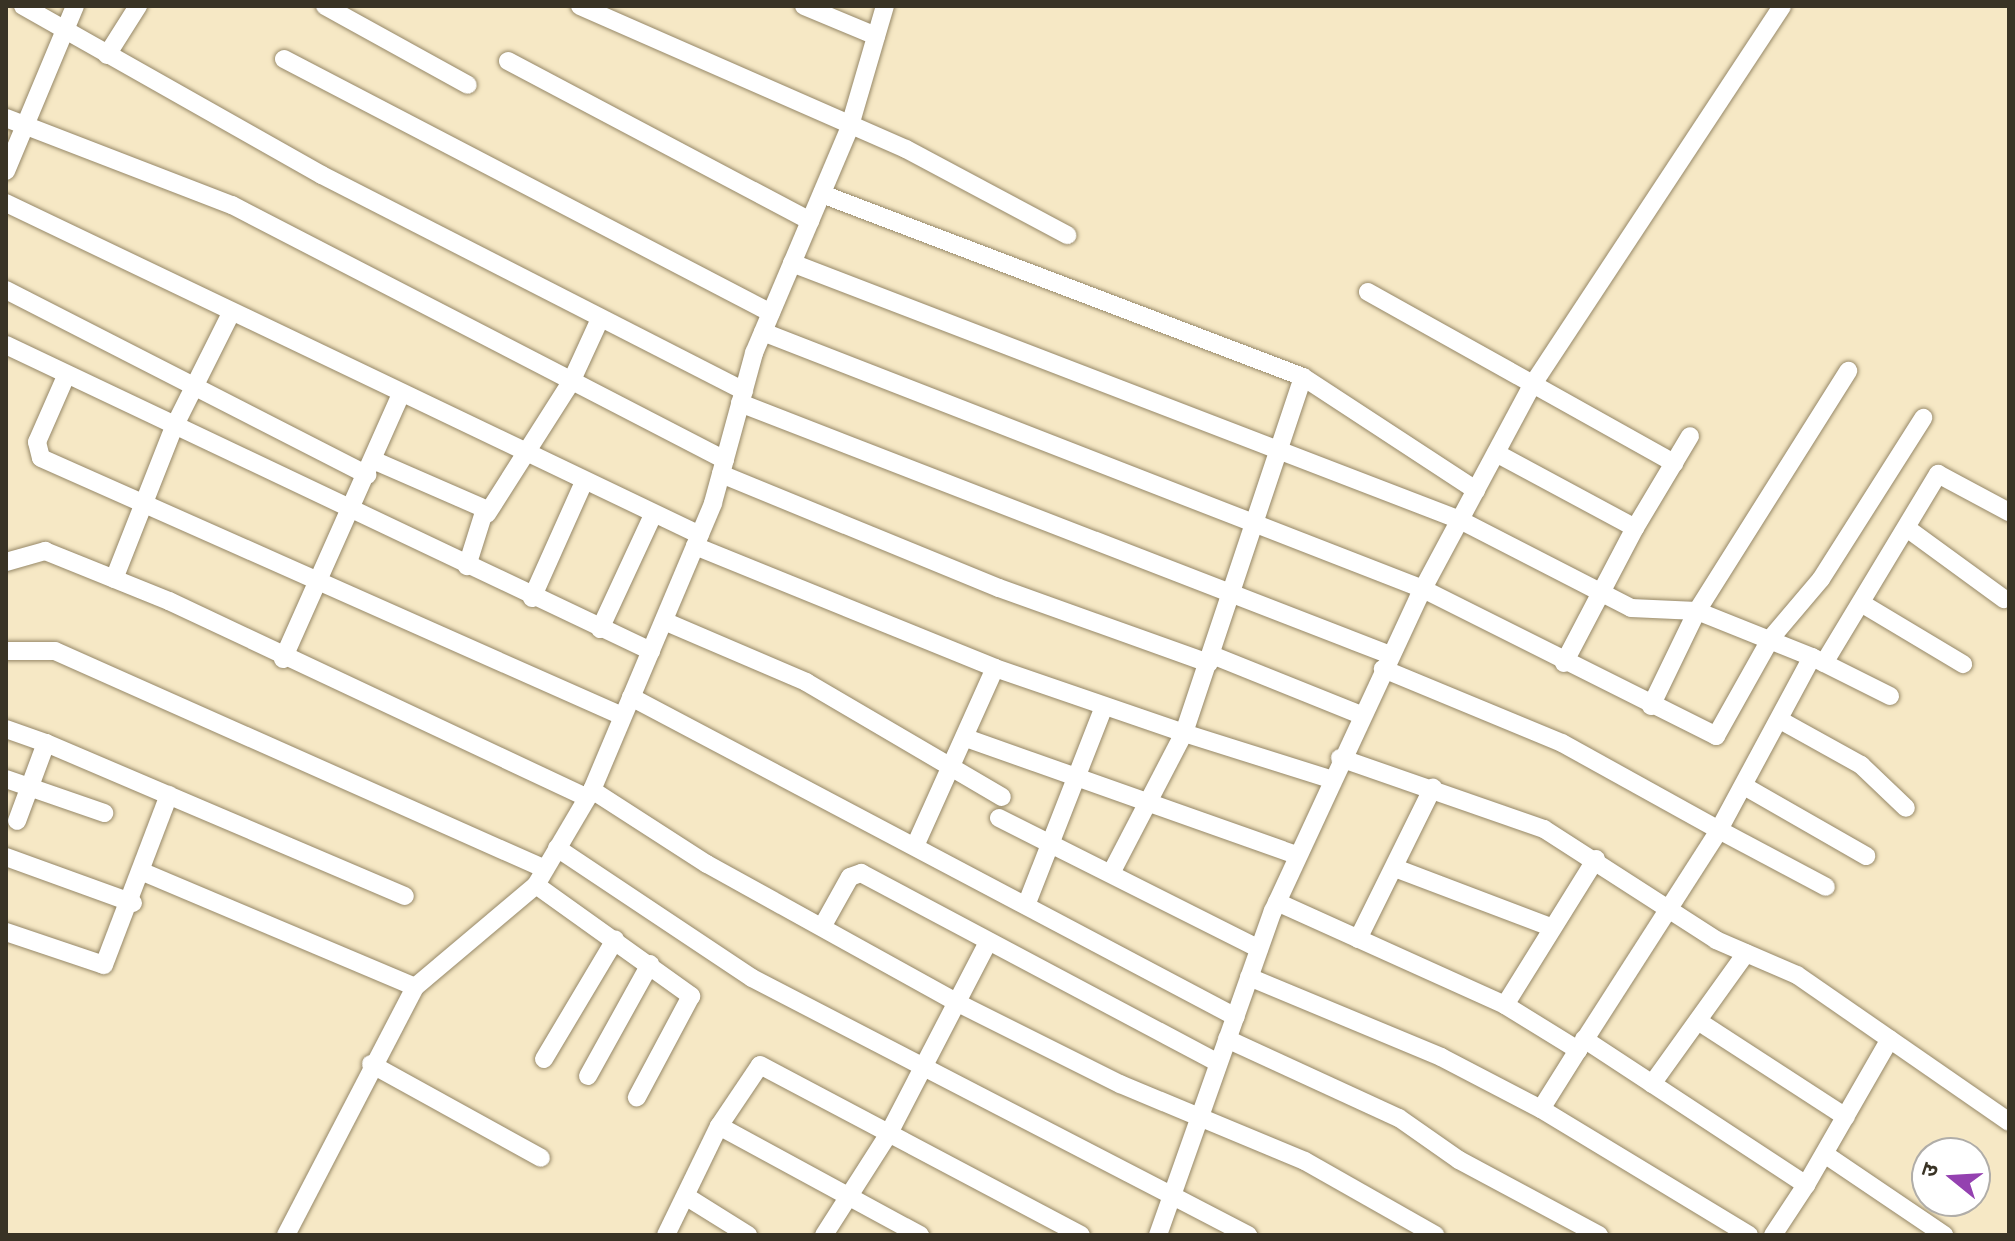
<!DOCTYPE html>
<html>
<head>
<meta charset="utf-8">
<style>
	body { margin:0 }
	#map { position:relative; width:2015px; height:1241px; overflow:hidden; background:#f6e8c5; font-family:"Libre Baskerville","Noto Sans Devanagari",serif }
	div>[style] { position:absolute }
	.roads { filter:drop-shadow(0 0 2px #968868) drop-shadow(0 0 2px #968868) }
	.street>* { height:18px; margin:-9px; padding:0 9px; transform-origin:9px; border-radius:9px; background:#fff }
	span { translate:-50% -50%; white-space:nowrap; text-align:center; line-height:1.15; -webkit-text-stroke:7px #fff; paint-order:stroke }
	.frame { position:absolute; inset:0; border:8px solid #393325; pointer-events:none }
	.north { position:absolute; left:1911px; top:1137px; width:80px; height:80px; box-sizing:border-box; background:#fff; border:2px solid #b0ada8; border-radius:50%; rotate:288deg; font-size:22px; font-weight:700; line-height:32px; text-align:center; color:#393325 }
	.north::after { content:''; display:block; margin:auto; width:28px; height:36px; background:#9441b0; clip-path:polygon(50% 0,100% 100%,50% 72%,0 100%) }
</style>
</head>
<body>
<div id="map">
	<div class="roads">
		<div class="street">
			<div style="left:23px;top:6px;width:343px;rotate:29.5deg"></div>
			<div style="left:322px;top:175px;width:474px;rotate:27.1deg"></div>
			<div style="left:325px;top:6px;width:163px;rotate:28.9deg"></div>
			<div style="left:580px;top:6px;width:356px;rotate:23.7deg"></div>
			<div style="left:906px;top:149px;width:183px;rotate:28.1deg"></div>
			<div style="left:804px;top:6px;width:78px;rotate:22.6deg"></div>
			<div style="left:107px;top:55px;width:58px;rotate:-57.7deg"></div>
			<div style="left:284px;top:59px;width:549px;rotate:27.54deg"></div>
			<div style="left:508px;top:61px;width:342px;rotate:27.9deg"></div>
			<div style="left:6px;top:118px;width:242px;rotate:21.1deg"></div>
			<div style="left:232px;top:205px;width:555px;rotate:27.35deg"></div>
			<div style="left:6px;top:171px;width:179px;rotate:-67.3deg"></div>
			<div style="left:822px;top:194px;width:515px;rotate:20.83deg"></div>
			<div style="left:1303px;top:377px;width:207px;rotate:33.2deg"></div>
			<div style="left:6px;top:203px;width:769px;rotate:25.57deg"></div>
			<div style="left:792px;top:263px;width:716px;rotate:21.04deg"></div>
			<div style="left:1460px;top:520px;width:192px;rotate:27.2deg"></div>
			<div style="left:1631px;top:608px;width:66px;rotate:2.6deg"></div>
			<div style="left:1697px;top:611px;width:124px;rotate:21.8deg"></div>
			<div style="left:1812px;top:657px;width:196px;rotate:118.3deg"></div>
			<div style="left:1719px;top:830px;width:179px;rotate:-151deg"></div>
			<div style="left:1562px;top:743px;width:194px;rotate:-157.5deg"></div>
			<div style="left:6px;top:290px;width:406px;rotate:27.1deg"></div>
			<div style="left:1368px;top:292px;width:351px;rotate:29.2deg"></div>
			<div style="left:763px;top:332px;width:708px;rotate:21.28deg"></div>
			<div style="left:1423px;top:589px;width:328px;rotate:26.6deg"></div>
			<div style="left:1716px;top:736px;width:112px;rotate:-60.7deg"></div>
			<div style="left:1771px;top:638px;width:77px;rotate:-49.7deg"></div>
			<div style="left:1821px;top:579px;width:191px;rotate:-57.6deg"></div>
			<div style="left:6px;top:345px;width:714px;rotate:25.38deg"></div>
			<div style="left:66px;top:376px;width:72px;rotate:113.7deg"></div>
			<div style="left:37px;top:442px;width:16px;rotate:76deg"></div>
			<div style="left:41px;top:458px;width:636px;rotate:23.94deg"></div>
			<div style="left:1303px;top:377px;width:375px;rotate:108.5deg"></div>
			<div style="left:1184px;top:733px;width:153px;rotate:17.5deg"></div>
			<div style="left:740px;top:403px;width:697px;rotate:21.19deg"></div>
			<div style="left:1496px;top:453px;width:158px;rotate:28.3deg"></div>
			<div style="left:1635px;top:528px;width:107px;rotate:-59.1deg"></div>
			<div style="left:373px;top:460px;width:122px;rotate:23.6deg"></div>
			<div style="left:485px;top:509px;width:60px;rotate:107.5deg"></div>
			<div style="left:721px;top:474px;width:300px;rotate:22.3deg"></div>
			<div style="left:999px;top:588px;width:223px;rotate:19.7deg"></div>
			<div style="left:487px;top:514px;width:156px;rotate:-57.5deg"></div>
			<div style="left:571px;top:382px;width:67px;rotate:-65.3deg"></div>
			<div style="left:1908px;top:529px;width:119px;rotate:36.1deg"></div>
			<div style="left:695px;top:546px;width:324px;rotate:22.1deg"></div>
			<div style="left:995px;top:668px;width:200px;rotate:19deg"></div>
			<div style="left:1184px;top:733px;width:158px;rotate:117.5deg"></div>
			<div style="left:6px;top:562px;width:41px;rotate:-15.8deg"></div>
			<div style="left:45px;top:551px;width:134px;rotate:22deg"></div>
			<div style="left:169px;top:601px;width:462px;rotate:25.2deg"></div>
			<div style="left:114px;top:579px;width:161px;rotate:-68.5deg"></div>
			<div style="left:173px;top:429px;width:130px;rotate:-63.4deg"></div>
			<div style="left:532px;top:598px;width:127px;rotate:-65.9deg"></div>
			<div style="left:1861px;top:603px;width:119px;rotate:30.9deg"></div>
			<div style="left:664px;top:621px;width:155px;rotate:23.2deg"></div>
			<div style="left:806px;top:682px;width:227px;rotate:30.4deg"></div>
			<div style="left:600px;top:629px;width:126px;rotate:-65.1deg"></div>
			<div style="left:6px;top:651px;width:49px"></div>
			<div style="left:55px;top:651px;width:536px;rotate:23.98deg"></div>
			<div style="left:1212px;top:655px;width:161px;rotate:21.9deg"></div>
			<div style="left:1814px;top:658px;width:85px;rotate:26.6deg"></div>
			<div style="left:283px;top:659px;width:290px;rotate:-66deg"></div>
			<div style="left:1564px;top:663px;width:153px;rotate:-62.3deg"></div>
			<div style="left:1824px;top:663px;width:221px;rotate:-58.9deg"></div>
			<div style="left:1938px;top:474px;width:81px;rotate:28.2deg"></div>
			<div style="left:631px;top:697px;width:684px;rotate:27.88deg"></div>
			<div style="left:1651px;top:706px;width:106px;rotate:-64.2deg"></div>
			<div style="left:1697px;top:611px;width:284px;rotate:-57.8deg"></div>
			<div style="left:1780px;top:720px;width:93px;rotate:29.1deg"></div>
			<div style="left:1861px;top:765px;width:62px;rotate:43.7deg"></div>
			<div style="left:6px;top:729px;width:42px;rotate:19.3deg"></div>
			<div style="left:46px;top:743px;width:83px;rotate:110.4deg"></div>
			<div style="left:966px;top:738px;width:351px;rotate:19.5deg"></div>
			<div style="left:46px;top:743px;width:390px;rotate:23.1deg"></div>
			<div style="left:1340px;top:758px;width:216px;rotate:19.2deg"></div>
			<div style="left:1544px;top:829px;width:205px;rotate:32.8deg"></div>
			<div style="left:1716px;top:940px;width:88px;rotate:23.4deg"></div>
			<div style="left:1797px;top:975px;width:258px;rotate:34.7deg"></div>
			<div style="left:6px;top:779px;width:104px;rotate:19.1deg"></div>
			<div style="left:1744px;top:786px;width:141px;rotate:29.8deg"></div>
			<div style="left:592px;top:790px;width:137px;rotate:32.8deg"></div>
			<div style="left:707px;top:864px;width:282px;rotate:29deg"></div>
			<div style="left:954px;top:1001px;width:186px;rotate:26.6deg"></div>
			<div style="left:1120px;top:1084px;width:200px;rotate:22.6deg"></div>
			<div style="left:1305px;top:1161px;width:150px;rotate:29.6deg"></div>
			<div style="left:999px;top:818px;width:291px;rotate:26.7deg"></div>
			<div style="left:915px;top:846px;width:195px;rotate:-65.8deg"></div>
			<div style="left:557px;top:848px;width:234px;rotate:33.7deg"></div>
			<div style="left:752px;top:978px;width:559px;rotate:27.39deg"></div>
			<div style="left:6px;top:857px;width:135px;rotate:19.9deg"></div>
			<div style="left:1395px;top:868px;width:166px;rotate:20.8deg"></div>
			<div style="left:143px;top:872px;width:295px;rotate:22.9deg"></div>
			<div style="left:536px;top:885px;width:191px;rotate:35.6deg"></div>
			<div style="left:691px;top:996px;width:115px;rotate:118.1deg"></div>
			<div style="left:1277px;top:902px;width:250px;rotate:24.3deg"></div>
			<div style="left:1505px;top:1005px;width:172px;rotate:-58.1deg"></div>
			<div style="left:1027px;top:903px;width:211px;rotate:-68.6deg"></div>
			<div style="left:822px;top:927px;width:57px;rotate:-60.8deg"></div>
			<div style="left:850px;top:877px;width:12px;rotate:-20deg"></div>
			<div style="left:861px;top:873px;width:404px;rotate:28deg"></div>
			<div style="left:6px;top:932px;width:103px;rotate:18.6deg"></div>
			<div style="left:104px;top:965px;width:182px;rotate:-69.1deg"></div>
			<div style="left:1358px;top:939px;width:169px;rotate:-63.7deg"></div>
			<div style="left:1249px;top:977px;width:208px;rotate:22.6deg"></div>
			<div style="left:1441px;top:1057px;width:113px;rotate:27.5deg"></div>
			<div style="left:1541px;top:1109px;width:70px;rotate:-57.9deg"></div>
			<div style="left:1505px;top:1005px;width:86px;rotate:31.7deg"></div>
			<div style="left:1578px;top:1050px;width:261px;rotate:-57.3deg"></div>
			<div style="left:1719px;top:830px;width:121px;rotate:28deg"></div>
			<div style="left:1698px;top:1021px;width:176px;rotate:33deg"></div>
			<div style="left:1227px;top:1039px;width:189px;rotate:24.7deg"></div>
			<div style="left:1399px;top:1118px;width:73px;rotate:35deg"></div>
			<div style="left:1459px;top:1160px;width:159px;rotate:28.2deg"></div>
			<div style="left:1584px;top:1039px;width:266px;rotate:33.3deg"></div>
			<div style="left:1806px;top:1185px;width:168px;rotate:-60.1deg"></div>
			<div style="left:544px;top:1059px;width:139px;rotate:-59.2deg"></div>
			<div style="left:371px;top:1064px;width:194px;rotate:28.9deg"></div>
			<div style="left:588px;top:1076px;width:128px;rotate:-61deg"></div>
			<div style="left:1652px;top:1084px;width:161px;rotate:-54.3deg"></div>
			<div style="left:1541px;top:1109px;width:243px;rotate:31.2deg"></div>
			<div style="left:719px;top:1126px;width:229px;rotate:28.5deg"></div>
			<div style="left:1826px;top:1155px;width:143px;rotate:34.1deg"></div>
			<div style="left:687px;top:1197px;width:72px;rotate:31.9deg"></div>
			<div style="left:286px;top:1235px;width:280px;rotate:-62.5deg"></div>
			<div style="left:415px;top:987px;width:158px;rotate:-40.1deg"></div>
			<div style="left:536px;top:885px;width:110px;rotate:-59.5deg"></div>
			<div style="left:592px;top:790px;width:311px;rotate:-67.1deg"></div>
			<div style="left:713px;top:503px;width:156px;rotate:-74.7deg"></div>
			<div style="left:754px;top:353px;width:243px;rotate:-67deg"></div>
			<div style="left:849px;top:129px;width:128px;rotate:-73.7deg"></div>
			<div style="left:666px;top:1235px;width:121px;rotate:-64.1deg"></div>
			<div style="left:719px;top:1126px;width:73px;rotate:-56.1deg"></div>
			<div style="left:760px;top:1065px;width:363px;rotate:27.9deg"></div>
			<div style="left:824px;top:1235px;width:119px;rotate:-57.4deg"></div>
			<div style="left:888px;top:1135px;width:217px;rotate:-62.6deg"></div>
			<div style="left:1158px;top:1235px;width:344px;rotate:-70.5deg"></div>
			<div style="left:1273px;top:911px;width:347px;rotate:-65.1deg"></div>
			<div style="left:1419px;top:596px;width:237px;rotate:-61.8deg"></div>
			<div style="left:1531px;top:387px;width:456px;rotate:-56.6deg"></div>
			<div style="left:1773px;top:1235px;width:60px;rotate:-56.6deg"></div>
		</div>
	</div>
	<div class="frame"></div>
	<div class="north">उ</div>
</div>
</body>
</html>
